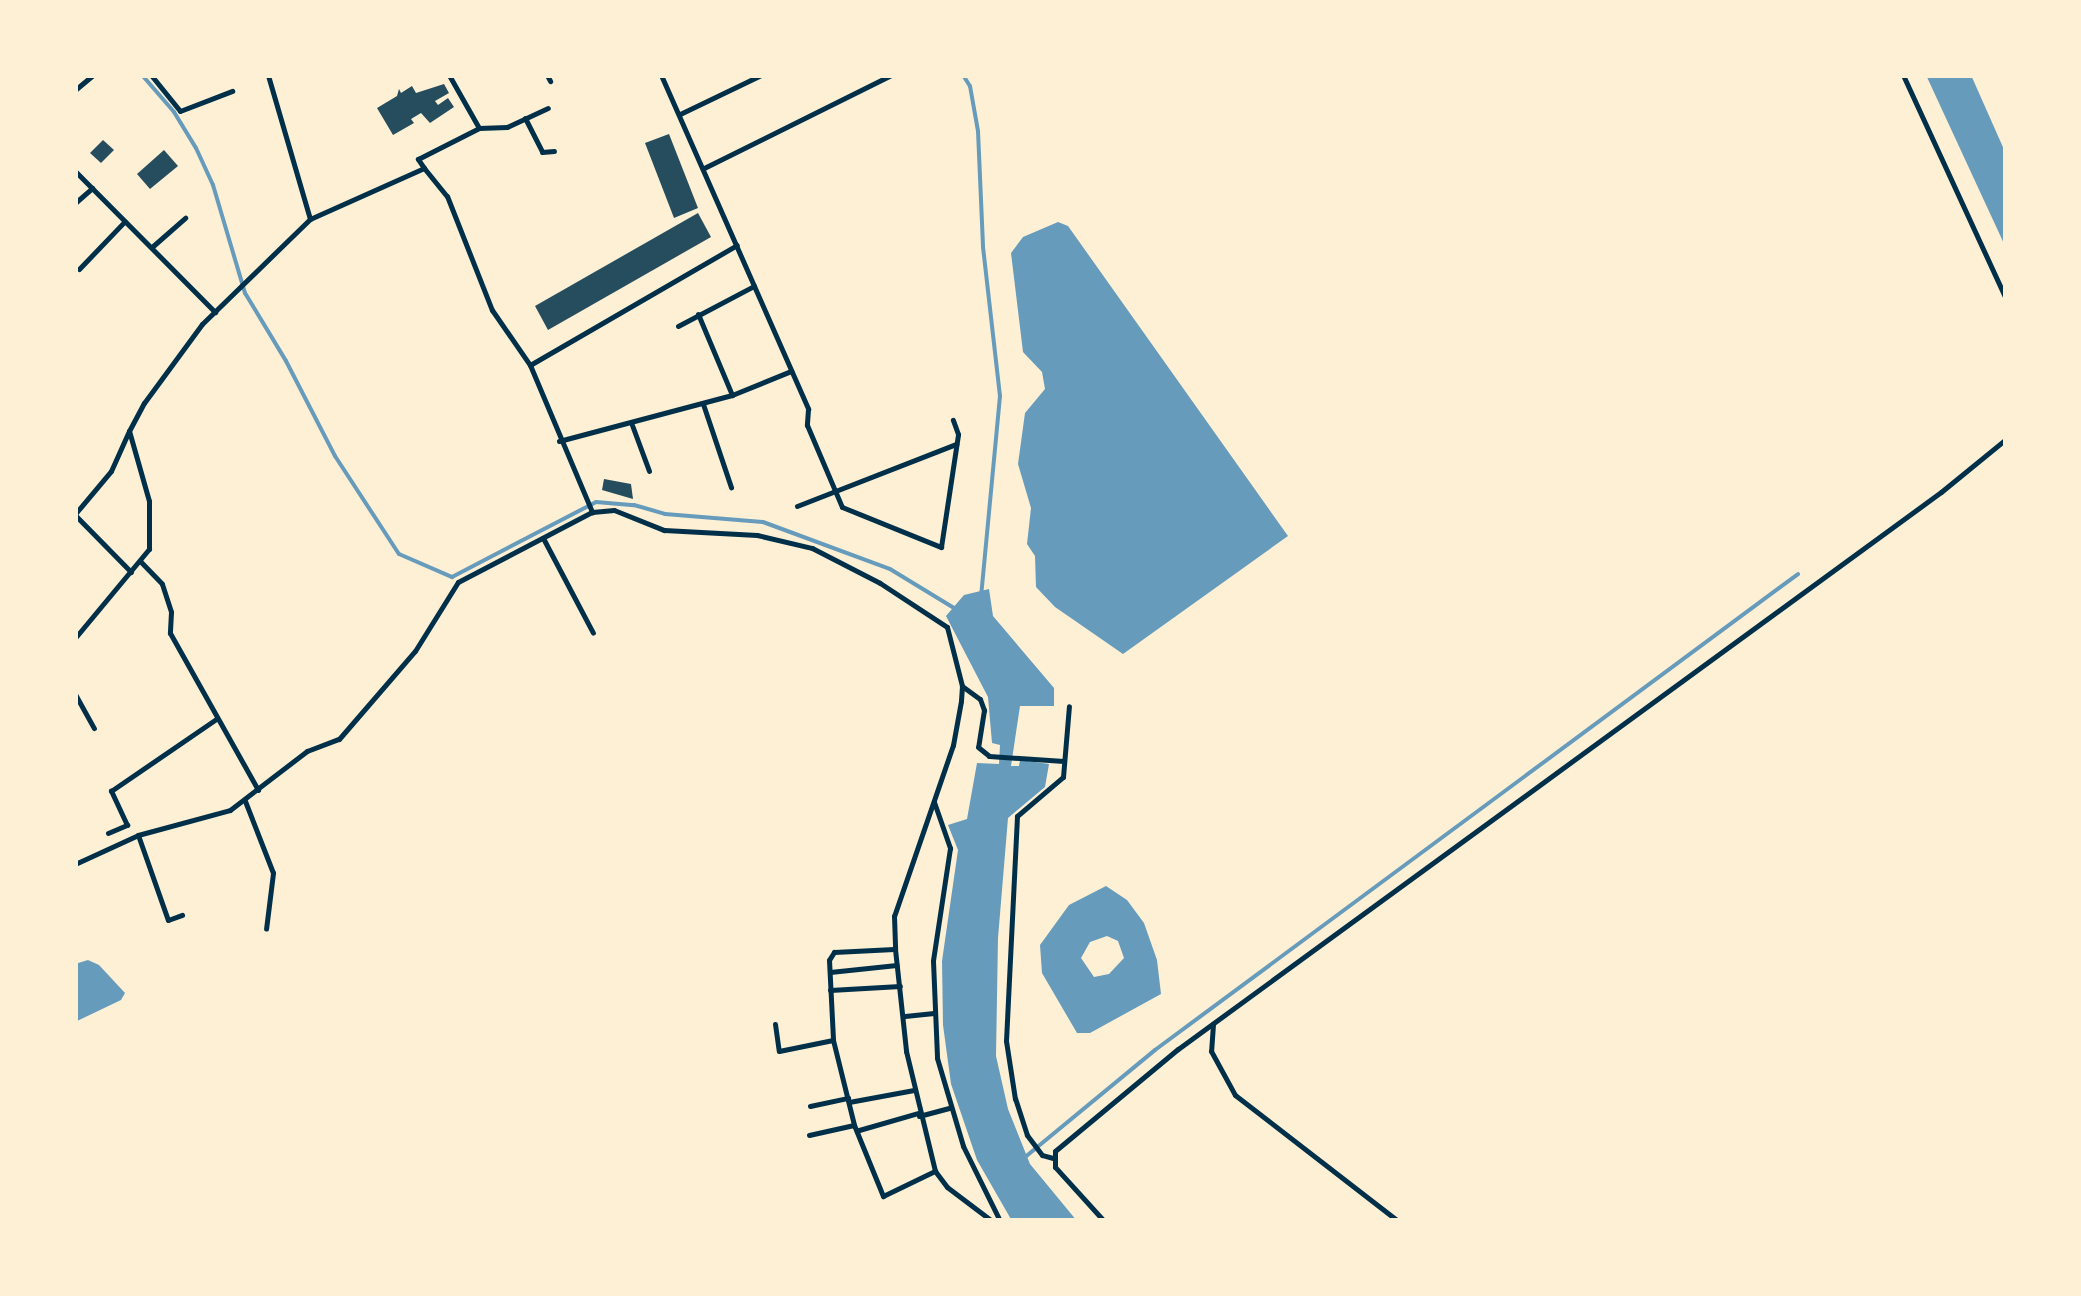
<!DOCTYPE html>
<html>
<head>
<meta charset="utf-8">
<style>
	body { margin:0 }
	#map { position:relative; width:2081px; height:1296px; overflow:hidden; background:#fdf0d5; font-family:Helvetica,sans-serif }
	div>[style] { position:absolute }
	.water>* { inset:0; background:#669bbc }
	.stream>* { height:4px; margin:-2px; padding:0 2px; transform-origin:2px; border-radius:2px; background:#669bbc }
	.building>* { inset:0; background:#264d5e }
	.minor>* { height:5px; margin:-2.5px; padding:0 2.5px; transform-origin:2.5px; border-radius:2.5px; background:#003049 }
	span { translate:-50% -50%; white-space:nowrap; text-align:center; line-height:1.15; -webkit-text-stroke:9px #fdf0d5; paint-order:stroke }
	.frame { position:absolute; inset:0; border:78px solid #fdf0d5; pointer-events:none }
</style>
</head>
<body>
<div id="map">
	<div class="water">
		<div style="clip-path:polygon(1926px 75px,1971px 75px,2006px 154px,2006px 248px)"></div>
		<div style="clip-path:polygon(1058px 222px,1068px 226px,1288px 536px,1123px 654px,1055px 607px,1036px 587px,1035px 556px,1027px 544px,1031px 508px,1018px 464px,1025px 413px,1045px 389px,1042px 372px,1023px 352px,1011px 253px,1023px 237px)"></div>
		<div style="clip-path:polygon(989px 589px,993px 616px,1054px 688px,1054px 706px,1020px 706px,1011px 766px,1019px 766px,1020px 760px,1049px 764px,1045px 787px,1008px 818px,998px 938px,996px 1056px,1008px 1109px,1030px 1164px,1077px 1221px,1012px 1221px,977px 1160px,951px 1084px,943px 1025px,942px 961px,958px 850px,948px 825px,967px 819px,977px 763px,999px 764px,1000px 745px,992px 743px,988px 697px,946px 616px,964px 595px)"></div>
		<div style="clip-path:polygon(evenodd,1106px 886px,1127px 900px,1144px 923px,1157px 960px,1161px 994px,1090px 1033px,1077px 1033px,1042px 973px,1040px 945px,1069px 905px,1106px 886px,1107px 936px,1118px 941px,1124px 958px,1109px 974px,1094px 977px,1081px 958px,1090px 942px,1107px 936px)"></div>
		<div style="clip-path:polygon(88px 960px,99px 965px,125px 993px,121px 1000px,75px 1022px,75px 964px)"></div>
	</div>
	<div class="stream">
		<div style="left:142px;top:75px;width:49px;rotate:49.1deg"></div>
		<div style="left:174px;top:112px;width:42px;rotate:58.6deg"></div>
		<div style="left:196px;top:148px;width:41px;rotate:65.3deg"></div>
		<div style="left:213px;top:185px;width:113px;rotate:73.5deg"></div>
		<div style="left:245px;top:293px;width:79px;rotate:58.9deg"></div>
		<div style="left:286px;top:361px;width:107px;rotate:62.7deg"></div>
		<div style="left:335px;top:456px;width:117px;rotate:56.9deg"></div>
		<div style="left:399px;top:554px;width:58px;rotate:23.5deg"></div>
		<div style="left:452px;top:577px;width:162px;rotate:-27.5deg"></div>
		<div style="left:596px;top:502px;width:38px;rotate:5deg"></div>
		<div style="left:634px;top:505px;width:32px;rotate:16deg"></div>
		<div style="left:665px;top:514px;width:98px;rotate:4.7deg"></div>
		<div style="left:763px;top:522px;width:135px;rotate:20.3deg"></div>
		<div style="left:890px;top:569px;width:75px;rotate:31.4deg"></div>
		<div style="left:963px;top:75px;width:13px;rotate:58deg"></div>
		<div style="left:970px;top:86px;width:46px;rotate:79.9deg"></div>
		<div style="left:978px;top:131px;width:116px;rotate:87.5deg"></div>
		<div style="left:983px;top:247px;width:150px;rotate:83.5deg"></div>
		<div style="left:1000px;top:396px;width:201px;rotate:95.4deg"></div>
		<div style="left:1024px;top:1158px;width:170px;rotate:-39.5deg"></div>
		<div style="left:1155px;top:1050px;width:800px;rotate:-36.51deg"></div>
	</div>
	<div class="building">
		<div style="clip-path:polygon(444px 84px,449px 93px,435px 101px,438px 105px,448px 98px,454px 107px,430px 123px,421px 113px,411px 119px,414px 123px,393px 135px,377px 108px,397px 96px,399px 89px,401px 93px,412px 86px,416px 93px)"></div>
		<div style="clip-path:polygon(669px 134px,698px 208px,674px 218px,645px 143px)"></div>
		<div style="clip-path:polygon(103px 140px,114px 150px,101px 163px,90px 153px)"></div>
		<div style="clip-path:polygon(164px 150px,178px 166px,150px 189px,137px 174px)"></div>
		<div style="clip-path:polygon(698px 213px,711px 237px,548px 330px,535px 306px)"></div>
		<div style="clip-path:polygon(604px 479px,631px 484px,633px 499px,602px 490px)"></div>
	</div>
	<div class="minor">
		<div style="left:151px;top:75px;width:46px;rotate:51.1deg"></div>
		<div style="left:180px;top:111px;width:56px;rotate:-21deg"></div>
		<div style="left:547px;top:75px;width:7px;rotate:63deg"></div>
		<div style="left:661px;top:75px;width:365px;rotate:66.2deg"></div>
		<div style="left:808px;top:409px;width:16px;rotate:94deg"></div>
		<div style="left:807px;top:425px;width:89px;rotate:66.9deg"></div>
		<div style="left:842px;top:507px;width:107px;rotate:22deg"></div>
		<div style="left:941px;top:547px;width:114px;rotate:-81.4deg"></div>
		<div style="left:958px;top:434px;width:15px;rotate:-110deg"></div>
		<div style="left:1903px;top:75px;width:247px;rotate:65.3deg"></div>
		<div style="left:75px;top:90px;width:23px;rotate:-40deg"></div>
		<div style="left:680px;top:114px;width:90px;rotate:-25.7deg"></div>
		<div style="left:525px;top:118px;width:38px;rotate:63deg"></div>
		<div style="left:542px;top:152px;width:12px;rotate:-5deg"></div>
		<div style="left:479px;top:128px;width:28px;rotate:-2deg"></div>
		<div style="left:507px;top:127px;width:45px;rotate:-24.9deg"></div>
		<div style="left:424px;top:168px;width:11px;rotate:-124deg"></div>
		<div style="left:418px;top:159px;width:68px;rotate:-26.9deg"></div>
		<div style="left:479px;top:128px;width:61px;rotate:-119.5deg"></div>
		<div style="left:704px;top:168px;width:209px;rotate:-26.4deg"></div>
		<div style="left:75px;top:171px;width:199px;rotate:45.2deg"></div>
		<div style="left:75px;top:203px;width:23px;rotate:-41deg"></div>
		<div style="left:310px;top:219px;width:125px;rotate:-24.1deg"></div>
		<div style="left:424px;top:168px;width:36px;rotate:51deg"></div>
		<div style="left:447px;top:196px;width:123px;rotate:68.5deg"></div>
		<div style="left:492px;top:310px;width:67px;rotate:55.4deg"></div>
		<div style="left:530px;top:365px;width:160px;rotate:67.1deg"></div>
		<div style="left:153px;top:246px;width:43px;rotate:-41.2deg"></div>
		<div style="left:79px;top:269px;width:66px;rotate:-46.2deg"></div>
		<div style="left:698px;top:314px;width:88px;rotate:67.2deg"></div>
		<div style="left:732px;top:395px;width:64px;rotate:-22.1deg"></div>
		<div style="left:678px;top:326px;width:86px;rotate:-27.8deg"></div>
		<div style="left:530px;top:365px;width:239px;rotate:-30.1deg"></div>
		<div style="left:703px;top:404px;width:88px;rotate:71.4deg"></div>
		<div style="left:632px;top:425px;width:49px;rotate:69.7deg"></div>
		<div style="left:559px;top:441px;width:179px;rotate:-14.9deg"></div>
		<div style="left:797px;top:506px;width:171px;rotate:-21.3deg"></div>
		<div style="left:75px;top:514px;width:56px;rotate:-50.1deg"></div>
		<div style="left:111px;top:471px;width:42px;rotate:-65.9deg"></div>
		<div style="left:75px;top:515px;width:80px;rotate:45.5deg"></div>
		<div style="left:543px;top:538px;width:107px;rotate:62.2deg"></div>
		<div style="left:141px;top:562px;width:30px;rotate:46deg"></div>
		<div style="left:162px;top:584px;width:29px;rotate:72deg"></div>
		<div style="left:171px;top:612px;width:21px;rotate:93deg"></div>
		<div style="left:170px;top:633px;width:180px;rotate:60.7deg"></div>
		<div style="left:75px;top:638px;width:116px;rotate:-50.3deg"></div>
		<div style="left:149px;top:549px;width:48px;rotate:-90deg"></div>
		<div style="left:149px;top:501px;width:73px;rotate:-105.9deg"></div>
		<div style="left:129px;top:431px;width:32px;rotate:-62deg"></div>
		<div style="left:144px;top:403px;width:98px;rotate:-53.7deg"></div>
		<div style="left:202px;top:324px;width:151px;rotate:-44.2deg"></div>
		<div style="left:310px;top:219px;width:150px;rotate:-106.3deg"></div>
		<div style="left:962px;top:686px;width:22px;rotate:36deg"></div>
		<div style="left:980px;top:699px;width:12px;rotate:70deg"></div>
		<div style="left:984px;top:710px;width:37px;rotate:99deg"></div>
		<div style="left:978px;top:747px;width:14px;rotate:39deg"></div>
		<div style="left:989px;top:756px;width:75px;rotate:3.8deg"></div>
		<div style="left:75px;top:694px;width:39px;rotate:61deg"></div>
		<div style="left:245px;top:801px;width:77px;rotate:68.7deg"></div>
		<div style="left:273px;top:873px;width:56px;rotate:97.1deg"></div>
		<div style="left:934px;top:802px;width:49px;rotate:70.8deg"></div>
		<div style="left:950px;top:848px;width:114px;rotate:98.6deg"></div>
		<div style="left:933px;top:961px;width:97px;rotate:87.6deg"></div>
		<div style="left:937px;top:1058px;width:92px;rotate:73.5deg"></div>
		<div style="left:963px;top:1146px;width:84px;rotate:63.7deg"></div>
		<div style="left:108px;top:833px;width:21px;rotate:-23deg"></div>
		<div style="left:127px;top:825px;width:38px;rotate:-115deg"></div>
		<div style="left:111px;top:791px;width:127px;rotate:-34.4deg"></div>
		<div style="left:138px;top:835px;width:90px;rotate:70.6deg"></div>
		<div style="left:168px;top:920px;width:15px;rotate:-20deg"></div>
		<div style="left:75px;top:864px;width:69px;rotate:-24.7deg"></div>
		<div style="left:138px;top:835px;width:95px;rotate:-15.2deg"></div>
		<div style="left:230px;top:810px;width:97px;rotate:-37.5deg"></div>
		<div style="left:307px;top:751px;width:34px;rotate:-21deg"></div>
		<div style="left:339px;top:739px;width:116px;rotate:-49.2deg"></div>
		<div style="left:415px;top:651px;width:81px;rotate:-58.1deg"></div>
		<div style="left:458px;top:582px;width:151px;rotate:-27.6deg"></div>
		<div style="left:592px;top:512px;width:22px;rotate:-5deg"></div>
		<div style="left:614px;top:510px;width:54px;rotate:21.8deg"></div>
		<div style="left:664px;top:530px;width:93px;rotate:3.1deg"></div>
		<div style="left:757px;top:535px;width:57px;rotate:13.3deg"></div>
		<div style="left:812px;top:548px;width:76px;rotate:27.2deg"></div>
		<div style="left:880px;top:583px;width:80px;rotate:33.3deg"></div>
		<div style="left:947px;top:627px;width:61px;rotate:75.7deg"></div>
		<div style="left:962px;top:686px;width:15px;rotate:94deg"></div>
		<div style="left:961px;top:701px;width:45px;rotate:100.3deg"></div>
		<div style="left:953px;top:745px;width:181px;rotate:109deg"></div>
		<div style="left:894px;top:916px;width:33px;rotate:88deg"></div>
		<div style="left:895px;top:949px;width:103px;rotate:83.8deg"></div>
		<div style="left:906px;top:1051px;width:123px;rotate:76.4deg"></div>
		<div style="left:935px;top:1171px;width:20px;rotate:53deg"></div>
		<div style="left:947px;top:1187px;width:56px;rotate:37.1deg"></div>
		<div style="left:894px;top:949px;width:60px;rotate:177.1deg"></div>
		<div style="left:834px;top:952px;width:9px;rotate:122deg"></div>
		<div style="left:829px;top:960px;width:80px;rotate:87.1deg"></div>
		<div style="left:833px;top:1040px;width:88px;rotate:76.1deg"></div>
		<div style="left:854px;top:1125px;width:77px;rotate:67.8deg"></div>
		<div style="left:883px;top:1196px;width:58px;rotate:-25.7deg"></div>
		<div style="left:830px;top:972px;width:67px;rotate:-6deg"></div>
		<div style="left:830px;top:990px;width:70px;rotate:-3.3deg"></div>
		<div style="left:905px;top:1016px;width:29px;rotate:-6deg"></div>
		<div style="left:775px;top:1024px;width:27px;rotate:82deg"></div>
		<div style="left:779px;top:1051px;width:55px;rotate:-11.5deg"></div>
		<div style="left:1213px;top:1024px;width:27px;rotate:94deg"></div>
		<div style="left:1211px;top:1051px;width:50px;rotate:61.4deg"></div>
		<div style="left:1235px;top:1095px;width:206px;rotate:37.7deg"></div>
		<div style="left:849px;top:1102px;width:66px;rotate:-10.5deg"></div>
		<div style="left:810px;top:1106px;width:39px;rotate:-12deg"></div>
		<div style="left:919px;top:1116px;width:31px;rotate:-15deg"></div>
		<div style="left:859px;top:1130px;width:61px;rotate:-16.1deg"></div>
		<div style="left:809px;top:1135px;width:46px;rotate:-12.5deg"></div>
		<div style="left:1053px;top:1158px;width:11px;rotate:-165deg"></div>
		<div style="left:1042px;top:1155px;width:25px;rotate:-127deg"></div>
		<div style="left:1027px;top:1135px;width:38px;rotate:-108deg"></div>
		<div style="left:1015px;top:1099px;width:59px;rotate:-98.8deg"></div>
		<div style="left:1006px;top:1041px;width:225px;rotate:-87.2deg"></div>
		<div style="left:1017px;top:816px;width:60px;rotate:-40.3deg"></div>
		<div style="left:1063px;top:777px;width:71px;rotate:-85.2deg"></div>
		<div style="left:1104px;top:1221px;width:73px;rotate:-132.2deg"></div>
		<div style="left:1055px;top:1167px;width:16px;rotate:-90deg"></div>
		<div style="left:1055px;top:1151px;width:160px;rotate:-39.7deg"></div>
		<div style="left:1178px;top:1049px;width:945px;rotate:-36.13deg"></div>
		<div style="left:1941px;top:492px;width:84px;rotate:-39.2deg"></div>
	</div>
	<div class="frame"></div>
</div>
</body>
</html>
